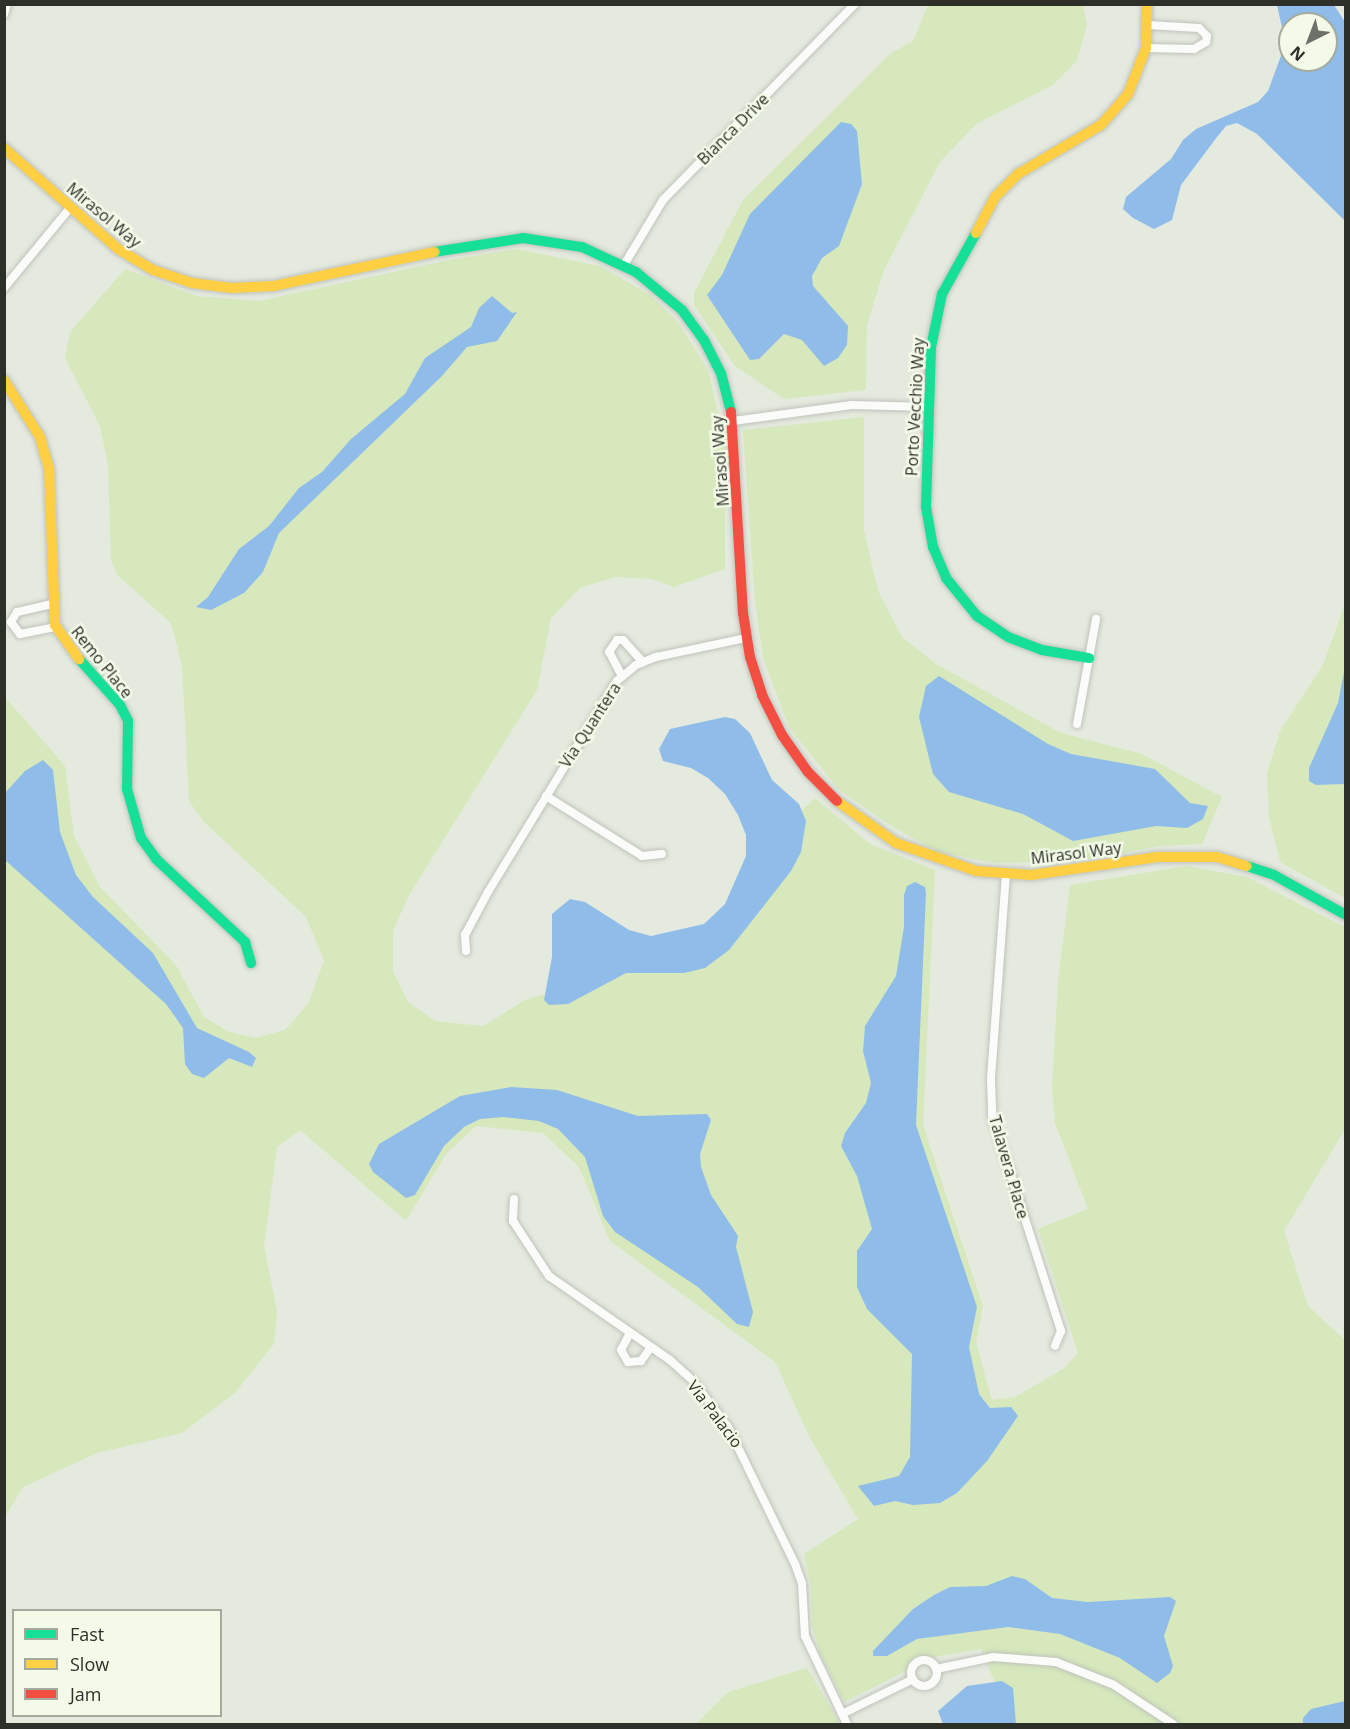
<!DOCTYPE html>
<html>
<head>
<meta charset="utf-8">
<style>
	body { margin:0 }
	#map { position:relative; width:1350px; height:1729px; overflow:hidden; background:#e5eadf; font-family:"Open Sans",sans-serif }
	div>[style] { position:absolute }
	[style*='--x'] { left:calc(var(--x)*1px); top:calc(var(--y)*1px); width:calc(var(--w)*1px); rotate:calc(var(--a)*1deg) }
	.green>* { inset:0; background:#d6e8bc }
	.water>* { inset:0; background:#90bcea }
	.roads { filter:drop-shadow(0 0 2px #bfc3bb) drop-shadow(0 0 2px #bfc3bb) }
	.street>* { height:8px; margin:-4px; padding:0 4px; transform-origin:4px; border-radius:4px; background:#fbfcfa }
	.street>.ring { margin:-4px; padding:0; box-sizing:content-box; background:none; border:8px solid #fbfcfa; border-radius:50% }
	.fast>* { height:10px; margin:-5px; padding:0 5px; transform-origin:5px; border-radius:5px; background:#16e098 }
	.slow>* { height:10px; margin:-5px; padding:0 5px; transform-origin:5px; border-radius:5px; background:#ffcf43 }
	.jam>* { height:10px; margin:-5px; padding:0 5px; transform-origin:5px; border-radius:5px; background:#f24e42 }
	span { translate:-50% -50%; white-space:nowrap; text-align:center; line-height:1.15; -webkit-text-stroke:5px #f3fbe8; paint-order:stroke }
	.street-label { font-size:16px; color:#2d3029 }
	.frame { position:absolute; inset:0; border:6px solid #2d3029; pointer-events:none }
	.legend { position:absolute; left:12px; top:1609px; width:210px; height:108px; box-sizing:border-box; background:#f3fbe8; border:2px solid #a4aa9c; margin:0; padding:8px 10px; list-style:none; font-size:18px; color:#2d3029 }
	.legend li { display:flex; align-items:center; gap:12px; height:30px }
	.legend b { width:30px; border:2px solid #a4aa9c }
	.north { position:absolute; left:1278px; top:12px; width:60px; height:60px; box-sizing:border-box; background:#f3fbe8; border:2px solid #a4aa9c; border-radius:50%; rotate:222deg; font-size:16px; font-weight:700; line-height:24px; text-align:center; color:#2d3029 }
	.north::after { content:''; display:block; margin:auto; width:21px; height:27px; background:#6d7169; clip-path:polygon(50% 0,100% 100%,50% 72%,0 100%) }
</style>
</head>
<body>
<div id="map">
	<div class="green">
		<div style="clip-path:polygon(928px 5px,1083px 5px,1087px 25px,1077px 61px,1053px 85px,976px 124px,940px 162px,884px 270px,867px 325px,866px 390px,784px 399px,735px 366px,694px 305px,694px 293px,743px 200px,890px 54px,913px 41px)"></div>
		<div style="clip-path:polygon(516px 249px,600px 266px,650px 295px,678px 322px,708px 370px,725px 442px,725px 569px,674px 587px,652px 579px,615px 577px,580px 588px,551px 618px,537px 690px,409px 895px,393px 931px,393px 971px,408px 1002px,435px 1021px,483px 1026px,525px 1000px,679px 954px,745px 900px,784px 827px,815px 798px,870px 844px,935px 870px,923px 1125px,983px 1306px,976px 1342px,992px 1400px,1015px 1397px,1063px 1369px,1078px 1353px,1038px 1229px,1088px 1209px,1055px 1123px,1052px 1087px,1058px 981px,1070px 885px,1187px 866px,1247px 877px,1345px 927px,1345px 1129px,1284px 1231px,1308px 1306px,1345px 1340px,1345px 1724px,1012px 1724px,981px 1649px,934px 1657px,844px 1702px,820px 1653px,812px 1626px,811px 1587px,804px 1554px,858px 1519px,810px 1438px,775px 1362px,610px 1241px,579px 1167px,543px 1133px,476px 1126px,446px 1154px,406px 1221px,300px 1130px,277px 1147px,264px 1246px,277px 1311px,274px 1344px,235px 1393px,182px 1433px,97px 1453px,23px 1487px,5px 1517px,5px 697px,65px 766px,74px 836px,100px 887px,176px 965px,204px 1017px,229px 1032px,256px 1038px,285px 1030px,308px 1004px,324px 961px,306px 917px,203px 821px,189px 801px,182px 665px,171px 623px,118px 576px,111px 560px,108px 465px,100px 426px,65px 358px,70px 332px,125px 269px,197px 296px,259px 301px,449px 260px)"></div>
		<div style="clip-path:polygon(864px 417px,864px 530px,878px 591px,902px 637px,936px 664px,1061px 733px,1142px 754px,1222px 797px,1202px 844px,1160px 846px,1079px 861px,994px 863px,938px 852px,890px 825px,838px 789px,789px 727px,763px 658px,755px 602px,743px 430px)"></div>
		<div style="clip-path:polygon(1345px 603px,1345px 898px,1280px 862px,1269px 817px,1267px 773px,1280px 731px,1324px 663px)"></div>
		<div style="clip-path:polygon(807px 1668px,840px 1724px,696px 1724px,728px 1692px)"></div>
	</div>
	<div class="water">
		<div style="clip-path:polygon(evenodd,1277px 5px,1334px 5px,1345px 22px,1345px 221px,1257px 134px,1237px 123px,1226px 126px,1217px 137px,1181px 185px,1172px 220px,1154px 229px,1133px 218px,1123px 209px,1126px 197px,1171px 159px,1183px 140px,1196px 129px,1258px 102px,1268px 91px,1282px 53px,1283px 32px,1277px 5px,1290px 24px,1326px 24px,1326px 60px,1290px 60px,1290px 24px)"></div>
		<div style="clip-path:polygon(841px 122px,851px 124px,857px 131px,862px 184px,839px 246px,822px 258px,812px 276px,813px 286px,848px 326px,847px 345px,838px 358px,824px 366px,802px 340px,784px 334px,759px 359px,750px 360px,707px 295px,722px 275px,750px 214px)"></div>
		<div style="clip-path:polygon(492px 296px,512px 313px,517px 312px,497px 341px,467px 347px,442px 376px,279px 533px,263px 572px,244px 593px,211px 610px,196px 607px,208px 597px,239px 549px,269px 526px,299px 488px,322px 472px,351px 439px,405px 394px,425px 358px,471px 327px,479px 308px)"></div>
		<div style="clip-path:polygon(1345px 667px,1345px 784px,1316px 785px,1309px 781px,1309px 768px,1338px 703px)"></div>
		<div style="clip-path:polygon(939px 676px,1048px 744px,1071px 754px,1155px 769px,1190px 803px,1208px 806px,1203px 819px,1187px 828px,1156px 826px,1073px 841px,1023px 814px,949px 792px,933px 774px,919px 717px,926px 686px)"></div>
		<div style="clip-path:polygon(725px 717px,735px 719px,750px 733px,772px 780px,799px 804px,806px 821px,801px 852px,791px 871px,729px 950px,705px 968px,684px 973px,626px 973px,568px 1004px,549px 1005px,544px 1000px,552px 957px,552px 914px,570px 899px,585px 902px,629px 930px,651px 936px,704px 924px,725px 904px,746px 856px,746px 835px,738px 815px,725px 794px,708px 778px,691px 768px,663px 761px,659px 749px,670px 729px)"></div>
		<div style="clip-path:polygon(43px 760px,53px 770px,60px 832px,76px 875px,93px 897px,153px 953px,197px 1028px,249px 1052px,256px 1058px,252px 1067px,229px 1058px,204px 1078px,192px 1074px,185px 1064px,183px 1028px,166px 1004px,5px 860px,5px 793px,25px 771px)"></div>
		<div style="clip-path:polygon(915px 882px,925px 887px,926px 893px,916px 1125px,977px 1307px,969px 1347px,979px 1394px,990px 1408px,1011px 1407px,1018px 1416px,987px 1461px,957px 1493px,940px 1503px,913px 1505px,895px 1501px,874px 1506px,858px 1486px,899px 1476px,910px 1457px,912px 1354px,867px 1309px,857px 1287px,857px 1251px,872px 1229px,857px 1176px,841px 1146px,845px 1133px,866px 1103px,871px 1083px,863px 1051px,865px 1026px,896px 976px,904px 927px,904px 895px,907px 886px)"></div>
		<div style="clip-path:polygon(511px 1087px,557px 1090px,638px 1116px,707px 1114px,711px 1120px,700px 1154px,701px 1167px,711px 1195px,738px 1236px,736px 1247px,753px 1312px,749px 1327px,737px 1324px,698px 1287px,615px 1232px,603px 1216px,585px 1157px,558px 1129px,539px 1121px,503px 1117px,480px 1119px,464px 1127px,444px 1146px,415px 1195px,406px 1198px,373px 1172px,369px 1164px,379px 1144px,460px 1096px)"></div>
		<div style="clip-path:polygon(1012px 1576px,1025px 1579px,1052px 1598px,1088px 1602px,1170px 1597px,1176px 1601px,1164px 1636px,1173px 1666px,1170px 1673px,1157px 1683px,1120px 1658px,1060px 1634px,1008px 1627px,917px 1639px,887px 1656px,873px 1656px,873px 1651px,913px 1609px,934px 1595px,950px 1587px,986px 1586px)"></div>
		<div style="clip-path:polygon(1002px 1681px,1013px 1688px,1016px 1724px,943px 1724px,938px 1711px,967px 1686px)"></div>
		<div style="clip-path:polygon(1345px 1701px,1345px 1724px,1303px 1724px,1303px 1718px,1311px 1709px)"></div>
	</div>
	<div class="roads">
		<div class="street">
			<div style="--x:4;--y:14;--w:10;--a:-73"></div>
			<div style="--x:1146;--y:48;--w:48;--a:1.2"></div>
			<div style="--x:1194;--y:49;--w:14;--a:-30"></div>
			<div style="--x:1206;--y:42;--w:6;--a:-81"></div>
			<div style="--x:1207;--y:36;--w:11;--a:-135"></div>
			<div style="--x:1199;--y:28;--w:51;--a:-176.6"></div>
			<div style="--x:624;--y:265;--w:76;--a:-59"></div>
			<div style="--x:663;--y:200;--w:274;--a:-45.6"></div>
			<div style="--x:4;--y:288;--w:104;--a:-50.5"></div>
			<div style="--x:733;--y:421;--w:120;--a:-7.7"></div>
			<div style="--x:852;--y:405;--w:77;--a:1.5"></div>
			<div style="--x:52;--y:604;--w:36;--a:167"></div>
			<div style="--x:17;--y:612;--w:12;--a:121"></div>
			<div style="--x:11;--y:622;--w:15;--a:53"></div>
			<div style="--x:20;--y:634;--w:37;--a:-11"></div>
			<div style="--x:622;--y:676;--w:27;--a:-118"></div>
			<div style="--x:609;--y:652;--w:14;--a:-56"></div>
			<div style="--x:617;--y:640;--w:6;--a:0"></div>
			<div style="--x:623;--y:640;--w:30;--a:48"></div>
			<div style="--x:1077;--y:724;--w:107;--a:-79.7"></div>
			<div style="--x:546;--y:796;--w:113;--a:32"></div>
			<div style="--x:642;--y:856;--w:20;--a:-6"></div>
			<div style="--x:1006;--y:874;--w:206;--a:94.2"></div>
			<div style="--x:991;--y:1079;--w:37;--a:88"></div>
			<div style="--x:992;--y:1116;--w:226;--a:72.2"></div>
			<div style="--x:1061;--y:1331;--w:16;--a:112"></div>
			<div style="--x:466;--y:951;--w:16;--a:-94"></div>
			<div style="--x:465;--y:935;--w:49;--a:-61.9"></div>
			<div style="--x:488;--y:892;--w:247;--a:-58.6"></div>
			<div style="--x:617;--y:681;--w:25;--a:-40"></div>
			<div style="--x:636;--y:665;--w:22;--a:-22"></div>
			<div style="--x:656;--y:657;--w:92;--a:-11.9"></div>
			<div style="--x:514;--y:1199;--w:22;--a:93"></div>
			<div style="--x:513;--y:1221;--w:66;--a:56.8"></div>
			<div style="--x:549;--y:1276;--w:147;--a:34.8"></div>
			<div style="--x:670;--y:1360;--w:31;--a:42"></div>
			<div style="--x:693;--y:1381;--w:58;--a:52.7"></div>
			<div style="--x:728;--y:1427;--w:153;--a:63.9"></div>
			<div style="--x:795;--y:1564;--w:20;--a:70"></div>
			<div style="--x:802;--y:1583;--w:53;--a:86.8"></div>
			<div style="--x:805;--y:1636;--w:98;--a:64.5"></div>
			<div style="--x:630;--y:1333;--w:19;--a:118"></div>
			<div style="--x:621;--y:1350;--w:14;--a:60"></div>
			<div style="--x:628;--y:1362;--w:13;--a:-4"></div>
			<div style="--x:641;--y:1361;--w:17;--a:-54"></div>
			<div class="ring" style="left:911px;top:1660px;width:18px;height:18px"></div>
			<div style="--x:936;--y:1669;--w:58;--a:-11.9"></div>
			<div style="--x:993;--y:1657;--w:63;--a:4.5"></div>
			<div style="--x:1056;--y:1662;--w:62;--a:21.6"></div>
			<div style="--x:1114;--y:1685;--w:71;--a:33.5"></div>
			<div style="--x:842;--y:1714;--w:79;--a:-26.2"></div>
		</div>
		<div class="fast">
			<div style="--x:976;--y:233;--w:70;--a:119.1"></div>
			<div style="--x:942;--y:294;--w:54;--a:101.7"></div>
			<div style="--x:931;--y:347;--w:160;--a:91.8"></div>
			<div style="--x:926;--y:507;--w:41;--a:80.1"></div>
			<div style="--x:933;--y:547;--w:34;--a:67"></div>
			<div style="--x:946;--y:578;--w:49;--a:50.8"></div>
			<div style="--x:977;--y:616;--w:37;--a:34"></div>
			<div style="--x:1008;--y:637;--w:36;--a:21"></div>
			<div style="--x:1042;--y:650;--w:48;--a:9.7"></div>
			<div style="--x:434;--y:252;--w:90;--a:-8.9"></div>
			<div style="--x:523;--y:238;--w:60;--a:8.7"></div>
			<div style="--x:582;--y:247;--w:60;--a:24.8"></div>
			<div style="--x:636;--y:272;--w:60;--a:39.6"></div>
			<div style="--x:682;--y:310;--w:37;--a:54"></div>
			<div style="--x:704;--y:340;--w:37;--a:63"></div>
			<div style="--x:721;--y:373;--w:40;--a:75.6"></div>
			<div style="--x:79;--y:659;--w:62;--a:48.3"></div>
			<div style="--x:120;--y:705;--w:18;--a:63"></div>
			<div style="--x:128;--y:721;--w:68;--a:90.8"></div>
			<div style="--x:127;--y:789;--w:51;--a:74.1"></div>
			<div style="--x:141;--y:838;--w:26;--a:54"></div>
			<div style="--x:156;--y:859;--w:122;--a:43"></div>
			<div style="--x:245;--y:942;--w:22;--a:74"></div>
			<div style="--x:1247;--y:866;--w:28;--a:18"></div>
			<div style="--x:1274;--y:875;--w:82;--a:29.1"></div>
		</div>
		<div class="slow">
			<div style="--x:4;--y:148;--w:152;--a:41.5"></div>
			<div style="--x:118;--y:249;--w:41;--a:31"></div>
			<div style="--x:153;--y:270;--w:41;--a:18.4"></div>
			<div style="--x:192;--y:283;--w:40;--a:7.1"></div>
			<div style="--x:232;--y:288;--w:41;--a:-2.8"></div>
			<div style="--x:273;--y:286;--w:165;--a:-11.9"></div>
			<div style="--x:976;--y:233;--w:41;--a:-62.2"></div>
			<div style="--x:995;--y:197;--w:33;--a:-45"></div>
			<div style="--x:1018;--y:174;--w:96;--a:-30.6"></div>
			<div style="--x:1101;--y:125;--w:41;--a:-48.9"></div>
			<div style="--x:1128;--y:94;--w:49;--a:-68.6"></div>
			<div style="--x:1146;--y:48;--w:44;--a:-88.7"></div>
			<div style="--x:4;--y:380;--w:67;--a:57.7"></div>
			<div style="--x:40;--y:437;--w:32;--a:74"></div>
			<div style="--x:49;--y:468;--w:157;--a:87.8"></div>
			<div style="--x:55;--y:625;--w:42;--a:54.8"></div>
			<div style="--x:837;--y:801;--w:72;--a:35.4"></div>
			<div style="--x:896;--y:843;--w:85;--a:19.3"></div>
			<div style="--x:976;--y:871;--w:55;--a:4.2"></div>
			<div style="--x:1031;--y:875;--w:128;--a:-8.1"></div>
			<div style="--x:1158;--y:857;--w:59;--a:0"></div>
			<div style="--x:1217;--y:857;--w:31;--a:17"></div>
		</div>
		<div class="jam">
			<div style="--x:731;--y:412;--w:201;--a:86.6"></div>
			<div style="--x:743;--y:613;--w:45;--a:81"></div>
			<div style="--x:750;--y:657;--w:40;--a:72"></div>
			<div style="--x:762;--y:695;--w:45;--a:63.4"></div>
			<div style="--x:782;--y:735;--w:45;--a:54.9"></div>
			<div style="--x:808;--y:772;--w:41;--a:45"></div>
		</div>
	</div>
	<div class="street-label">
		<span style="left:733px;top:129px;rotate:-45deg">Bianca Drive</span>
		<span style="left:104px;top:215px;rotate:40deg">Mirasol Way</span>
		<span style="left:915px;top:407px;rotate:-87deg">Porto Vecchio Way</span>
		<span style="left:720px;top:461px;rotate:-94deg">Mirasol Way</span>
		<span style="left:102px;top:662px;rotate:51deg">Remo Place</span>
		<span style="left:590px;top:725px;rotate:-57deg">Via Quantera</span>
		<span style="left:1076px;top:853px;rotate:-7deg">Mirasol Way</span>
		<span style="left:1009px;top:1167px;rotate:74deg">Talavera Place</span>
		<span style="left:715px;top:1414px;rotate:53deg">Via Palacio</span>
	</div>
	<div class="frame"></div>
	<ul class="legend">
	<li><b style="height:8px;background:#16e098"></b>Fast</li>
	<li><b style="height:8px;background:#ffcf43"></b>Slow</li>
	<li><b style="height:8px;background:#f24e42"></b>Jam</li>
	</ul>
	<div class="north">N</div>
</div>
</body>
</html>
